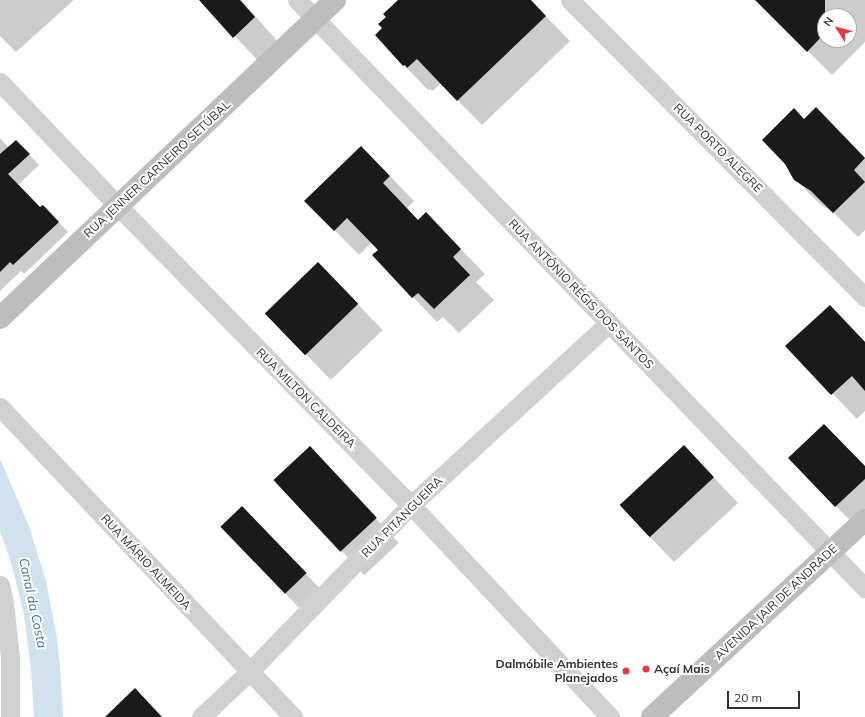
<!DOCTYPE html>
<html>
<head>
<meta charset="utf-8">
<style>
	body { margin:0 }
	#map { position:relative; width:865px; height:717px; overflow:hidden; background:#fff; font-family:Mulish,sans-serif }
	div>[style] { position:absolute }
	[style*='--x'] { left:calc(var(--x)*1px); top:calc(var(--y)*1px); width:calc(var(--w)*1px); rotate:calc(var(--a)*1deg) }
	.water>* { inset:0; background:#cfe2ee }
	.shadow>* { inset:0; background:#0003; transform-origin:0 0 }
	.building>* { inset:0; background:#1a1a1a; transform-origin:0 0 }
	.street>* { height:19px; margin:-9.5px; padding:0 9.5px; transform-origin:9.5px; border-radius:9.5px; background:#d0d0d0 }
	.secondary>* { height:22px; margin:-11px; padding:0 11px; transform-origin:11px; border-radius:11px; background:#bdbdbd }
	.dots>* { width:11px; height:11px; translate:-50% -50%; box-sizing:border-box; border:2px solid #fff; border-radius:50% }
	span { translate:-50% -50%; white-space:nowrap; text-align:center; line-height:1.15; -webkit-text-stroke:4px #fff; paint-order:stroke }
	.street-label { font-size:12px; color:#333 }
	.poi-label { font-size:12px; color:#333; font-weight:700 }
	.right { translate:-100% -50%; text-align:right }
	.left { translate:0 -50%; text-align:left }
	.water-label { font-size:13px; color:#3f7597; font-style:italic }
	.north { position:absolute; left:817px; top:8px; width:40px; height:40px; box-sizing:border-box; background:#fff; border:1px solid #adadad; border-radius:50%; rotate:306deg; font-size:11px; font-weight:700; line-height:16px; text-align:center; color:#333 }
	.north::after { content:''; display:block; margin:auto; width:14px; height:18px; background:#e63946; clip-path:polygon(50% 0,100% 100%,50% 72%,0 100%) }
	.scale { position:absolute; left:727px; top:691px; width:73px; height:18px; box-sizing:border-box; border:2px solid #333; border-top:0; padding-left:5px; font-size:12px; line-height:14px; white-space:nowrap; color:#333; -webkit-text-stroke:3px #fff; paint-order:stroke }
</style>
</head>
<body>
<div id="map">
	<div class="water">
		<div style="clip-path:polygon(0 459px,29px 526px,46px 581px,57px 638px,60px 667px,63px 717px,34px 717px,31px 669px,24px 615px,11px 562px,0 531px)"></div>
	</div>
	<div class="shadow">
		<div style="clip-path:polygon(0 0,74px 0,16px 52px,0 36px)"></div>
		<div style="clip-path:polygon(201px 0,241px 0,279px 43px,258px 61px)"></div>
		<div style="clip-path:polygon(399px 0,530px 0,570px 41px,482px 125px,441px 83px,433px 91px,430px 89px,428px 90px,404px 65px,383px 28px,387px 17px)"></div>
		<div style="clip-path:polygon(evenodd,757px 0,865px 0,865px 42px,832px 75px,757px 0,825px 16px,849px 16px,849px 40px,825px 40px,825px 16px)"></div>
		<div style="clip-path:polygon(841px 133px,865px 158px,865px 230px,858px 237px,835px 214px,820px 204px,795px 179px)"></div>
		<div style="clip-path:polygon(0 138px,9px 148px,26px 151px,39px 165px,18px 185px,41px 209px,53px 216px,68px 232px,24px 274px,21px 271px,0 291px)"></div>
		<div style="clip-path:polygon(386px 172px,414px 201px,407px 208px,418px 220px,426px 213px,485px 274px,476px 282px,494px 300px,459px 333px,443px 317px,437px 322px,413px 297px,372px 242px,359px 255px,306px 201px)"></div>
		<div style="left:318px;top:263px;width:93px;height:72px;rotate:46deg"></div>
		<div style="clip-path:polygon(830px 306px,865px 342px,865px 411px,857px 419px,787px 346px)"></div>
		<div style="clip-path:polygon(684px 446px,738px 503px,674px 562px,650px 537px)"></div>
		<div style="left:310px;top:448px;width:130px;height:47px;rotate:47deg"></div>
		<div style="clip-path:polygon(790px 458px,865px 467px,865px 527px,860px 531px)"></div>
		<div style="clip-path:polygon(221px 527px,266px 532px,329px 598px,309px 618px)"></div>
	</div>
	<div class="building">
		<div style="clip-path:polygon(199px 0,240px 0,255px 17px,233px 38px)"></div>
		<div style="clip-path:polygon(398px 0,531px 0,546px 16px,457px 101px,417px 59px,407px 68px,405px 65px,403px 66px,375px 35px,382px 28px,378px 24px,386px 17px,383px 14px)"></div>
		<div style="clip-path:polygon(755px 0,825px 0,825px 33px,807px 52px)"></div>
		<div style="clip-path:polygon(816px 107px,865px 158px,854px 170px,865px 182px,833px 213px,811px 191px,794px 180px,785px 164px,762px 140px,794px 108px,804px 119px)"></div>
		<div style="clip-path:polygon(16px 140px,30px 154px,8px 174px,40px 207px,43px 205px,59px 222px,13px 265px,10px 262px,0 272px,0 154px)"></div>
		<div style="clip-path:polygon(361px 146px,390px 176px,383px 183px,418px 220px,426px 212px,461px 249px,453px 257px,470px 275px,434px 309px,418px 293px,412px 298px,372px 255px,378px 250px,347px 218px,334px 231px,304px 201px)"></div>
		<div style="left:318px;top:262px;width:58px;height:74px;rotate:46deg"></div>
		<div style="clip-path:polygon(830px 305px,865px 342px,865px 391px,852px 376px,831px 395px,785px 346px)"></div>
		<div style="clip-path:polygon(824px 424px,865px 466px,865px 479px,835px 507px,788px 458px)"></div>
		<div style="left:684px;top:445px;width:44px;height:88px;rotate:47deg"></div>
		<div style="left:310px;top:446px;width:98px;height:50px;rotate:47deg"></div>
		<div style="left:242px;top:506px;width:93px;height:30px;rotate:46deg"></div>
		<div style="clip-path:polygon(135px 688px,162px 717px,105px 717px)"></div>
	</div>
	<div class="street">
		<div style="--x:297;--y:0;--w:818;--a:45.99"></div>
		<div style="--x:570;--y:0;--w:419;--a:45.2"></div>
		<div style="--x:0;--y:82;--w:171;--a:46.4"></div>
		<div style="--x:118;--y:206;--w:419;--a:45.6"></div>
		<div style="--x:411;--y:505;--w:291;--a:46.8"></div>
		<div style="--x:0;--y:407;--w:427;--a:46.6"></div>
		<div style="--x:0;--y:585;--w:17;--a:77"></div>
		<div style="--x:4;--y:602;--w:55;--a:83.8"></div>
		<div style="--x:10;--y:657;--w:60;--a:90"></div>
		<div style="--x:201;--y:717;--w:66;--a:-43.2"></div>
		<div style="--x:249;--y:672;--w:233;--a:-45.9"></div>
		<div style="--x:411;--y:505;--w:269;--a:-42.6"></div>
	</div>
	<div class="secondary">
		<div style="--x:0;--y:318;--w:462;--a:-43.5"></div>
		<div style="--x:652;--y:717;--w:290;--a:-42.8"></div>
	</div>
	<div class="dots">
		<div style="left:646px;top:669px;background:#e63946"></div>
		<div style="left:626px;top:671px;background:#e63946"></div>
	</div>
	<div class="street-label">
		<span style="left:718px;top:148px;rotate:45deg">RUA PORTO ALEGRE</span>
		<span style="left:157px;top:169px;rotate:-43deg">RUA JENNER CARNEIRO SETÚBAL</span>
		<span style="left:581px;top:294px;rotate:46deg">RUA ANTÔNIO RÉGIS DOS SANTOS</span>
		<span style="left:306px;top:398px;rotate:45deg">RUA MILTON CALDEIRA</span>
		<span style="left:402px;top:517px;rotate:-45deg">RUA PITANGUEIRA</span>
		<span style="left:146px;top:562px;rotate:47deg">RUA MÁRIO ALMEIDA</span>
		<span style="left:776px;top:602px;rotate:-43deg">AVENIDA JAIR DE ANDRADE</span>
	</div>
	<div class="poi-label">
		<span class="right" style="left:618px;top:671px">Dalmóbile Ambientes<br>Planejados</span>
		<span class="left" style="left:654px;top:669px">Açaí Mais</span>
	</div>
	<div class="water-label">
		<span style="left:33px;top:603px;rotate:78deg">Canal da Costa</span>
	</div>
	<div class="north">N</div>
	<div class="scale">20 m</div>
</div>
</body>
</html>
